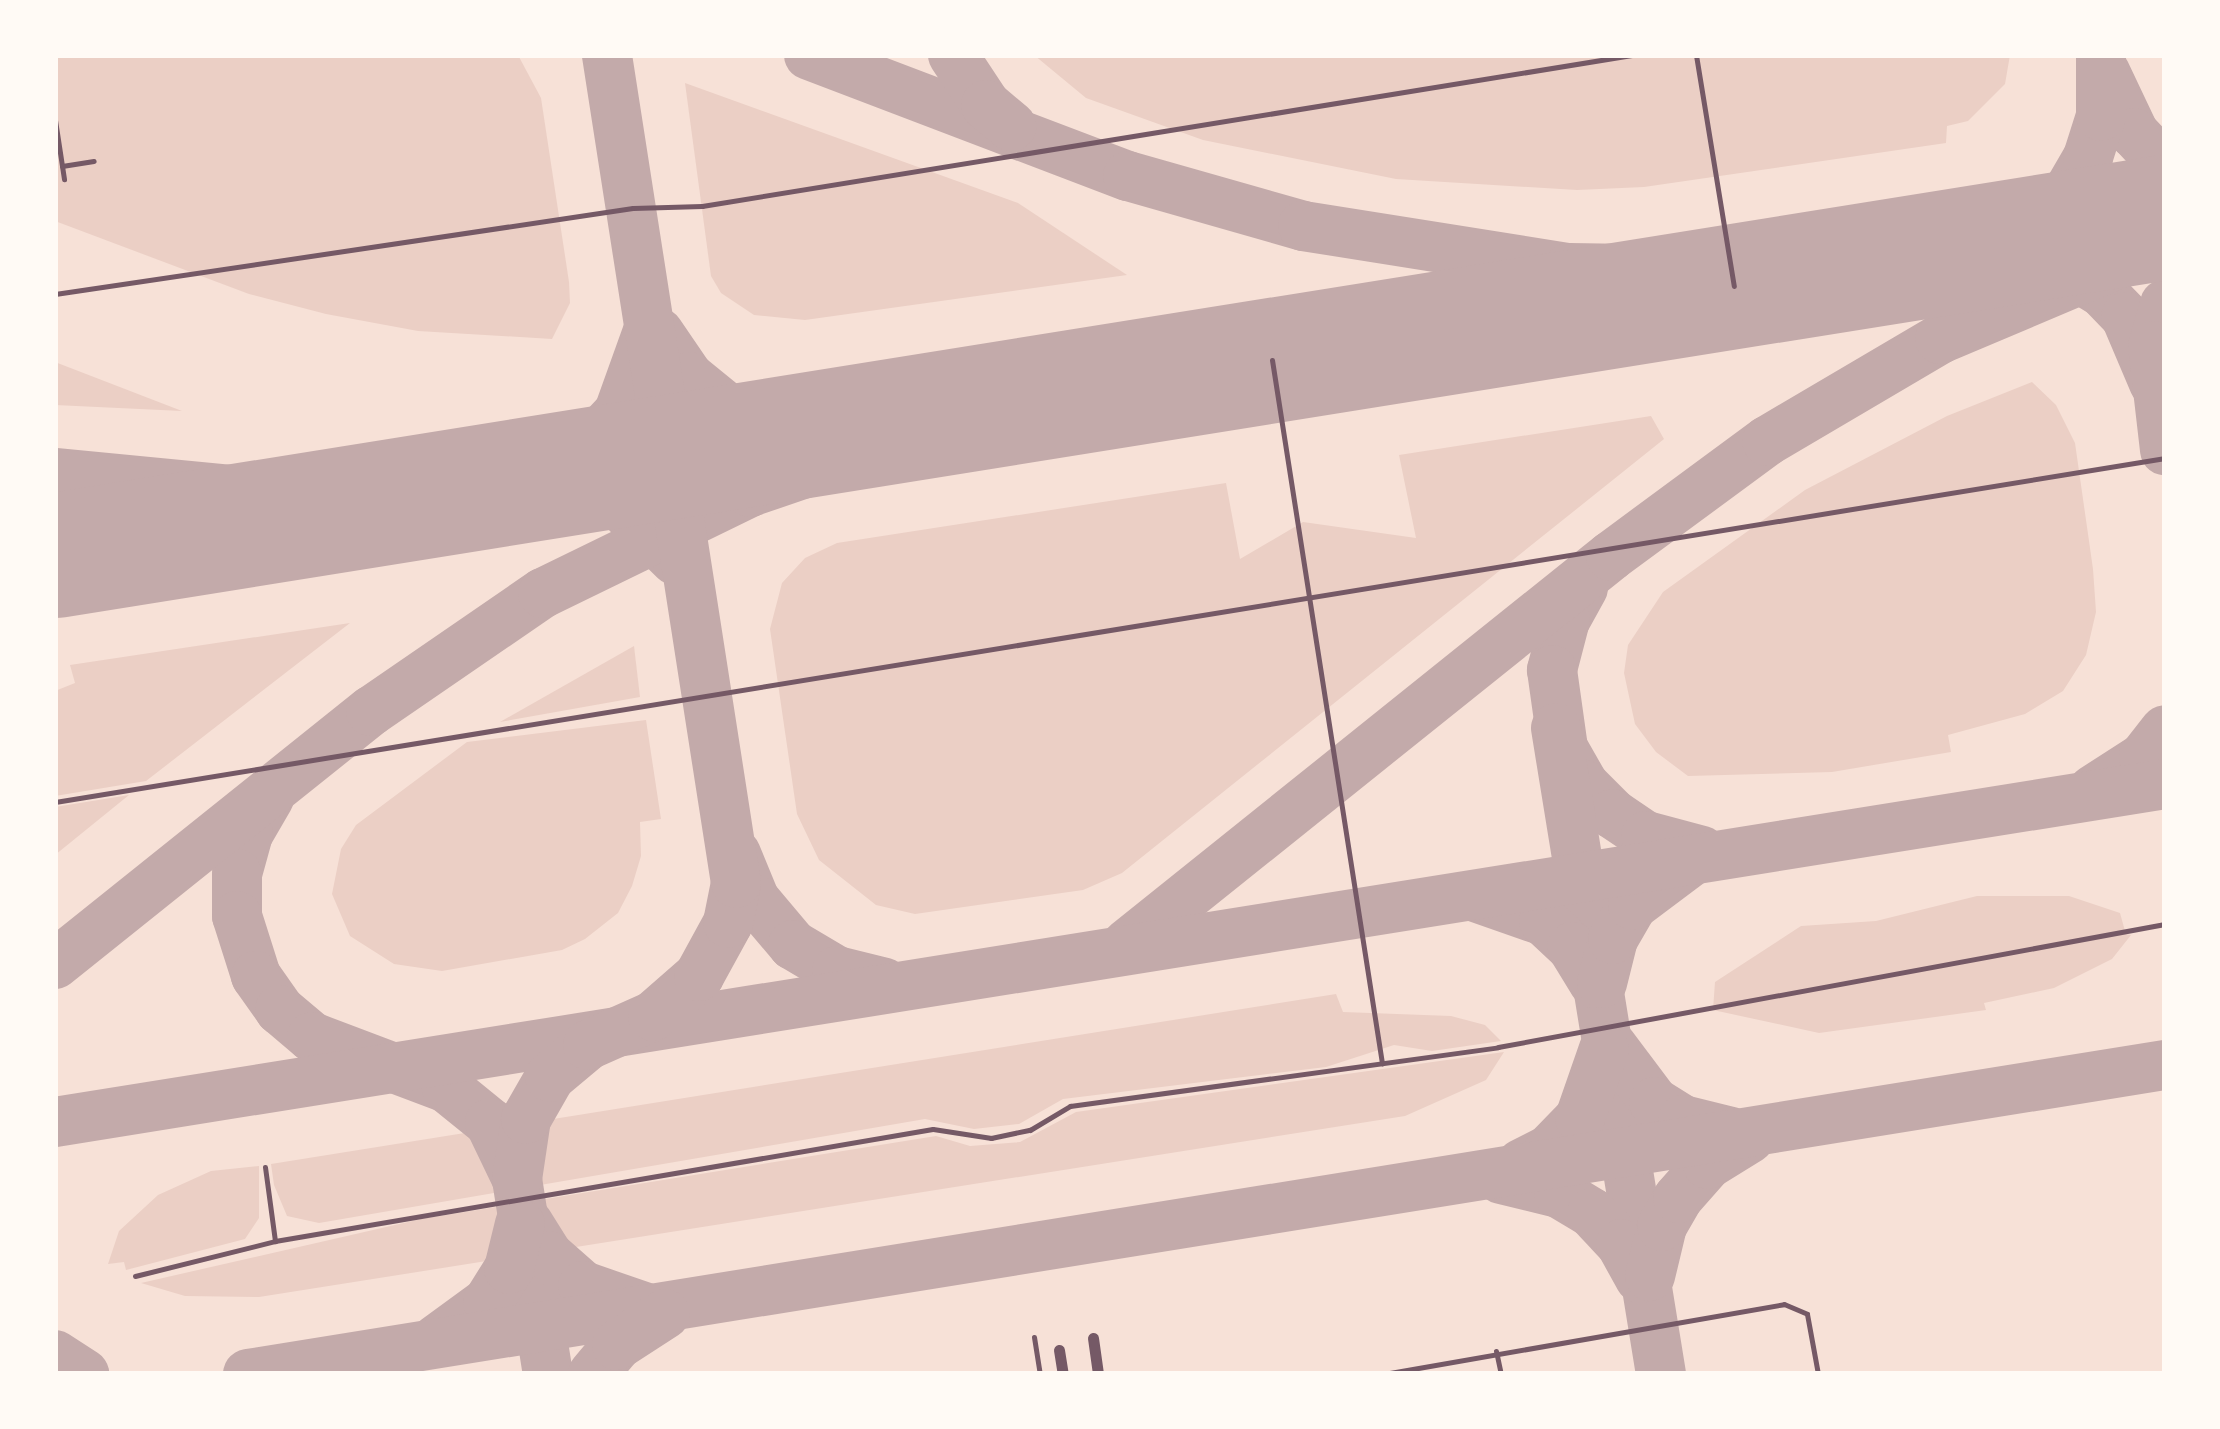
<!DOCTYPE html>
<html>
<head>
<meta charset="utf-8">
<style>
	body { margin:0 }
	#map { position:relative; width:2220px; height:1429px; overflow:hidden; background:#f7e1d7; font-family:Poppins,sans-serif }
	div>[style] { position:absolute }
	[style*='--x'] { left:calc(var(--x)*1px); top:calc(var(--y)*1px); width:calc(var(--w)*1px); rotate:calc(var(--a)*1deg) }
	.green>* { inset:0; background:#ebcfc5 }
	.taxiway>* { height:50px; margin:-25px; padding:0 25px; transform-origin:25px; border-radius:25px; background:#c3aaaa }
	.runway>* { height:125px; margin:-62.5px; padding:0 62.5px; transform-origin:62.5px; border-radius:62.5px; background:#c3aaaa }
	.service>* { height:5px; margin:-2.5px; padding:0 2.5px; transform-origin:2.5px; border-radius:2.5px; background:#755966 }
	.tertiary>* { height:11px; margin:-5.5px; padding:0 5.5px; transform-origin:5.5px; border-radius:5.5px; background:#755966 }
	span { translate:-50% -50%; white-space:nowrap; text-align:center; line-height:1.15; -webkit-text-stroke:9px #fffaf5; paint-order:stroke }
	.frame { position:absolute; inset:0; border:58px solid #fffaf5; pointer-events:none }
</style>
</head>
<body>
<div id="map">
	<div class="green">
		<div style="clip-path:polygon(518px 55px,541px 98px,569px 282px,570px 303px,552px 339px,418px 331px,326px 314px,249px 294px,55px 221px,55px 57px)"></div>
		<div style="clip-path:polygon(1034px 55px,2010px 55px,2005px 84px,1968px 121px,1947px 126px,1946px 143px,1644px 187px,1577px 190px,1396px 179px,1203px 140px,1086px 98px)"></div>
		<div style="clip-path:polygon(685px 83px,1018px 203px,1127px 275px,805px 320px,754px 315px,721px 293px,711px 276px)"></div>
		<div style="clip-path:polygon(55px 362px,182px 411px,55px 405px)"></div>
		<div style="clip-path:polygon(2032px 382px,2056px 405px,2075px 443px,2093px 569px,2096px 612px,2086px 655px,2063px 691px,2025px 714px,1948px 735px,1951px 752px,1832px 772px,1688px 776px,1656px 752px,1635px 724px,1624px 673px,1628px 645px,1663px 592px,1805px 490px,1947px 416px)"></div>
		<div style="clip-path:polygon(1651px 416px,1664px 439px,1122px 873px,1083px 890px,915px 914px,876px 905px,819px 860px,797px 814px,770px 629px,782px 583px,805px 558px,837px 543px,1226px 483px,1240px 559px,1303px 522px,1416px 538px,1399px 455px)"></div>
		<div style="clip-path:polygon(350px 623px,146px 781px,55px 796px,55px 691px,75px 683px,70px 665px)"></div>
		<div style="clip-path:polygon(634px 646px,640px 697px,500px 722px)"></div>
		<div style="clip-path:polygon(646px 720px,661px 819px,640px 822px,641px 856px,632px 886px,618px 913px,585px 939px,562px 950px,442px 971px,394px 964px,350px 936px,332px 894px,341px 849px,356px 825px,467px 742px)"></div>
		<div style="clip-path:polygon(129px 795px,55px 855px,55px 807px)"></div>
		<div style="clip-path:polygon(1977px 896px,2069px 896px,2120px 913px,2125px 931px,2119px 933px,2131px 935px,2112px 959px,2054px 988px,1984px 1003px,1986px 1010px,1819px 1033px,1713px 1010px,1715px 982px,1801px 926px,1876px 921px)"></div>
		<div style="clip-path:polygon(1336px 994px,1343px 1012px,1451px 1016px,1485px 1025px,1501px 1041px,1432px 1051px,1394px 1045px,1326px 1067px,1063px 1099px,1019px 1124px,974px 1129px,925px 1119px,319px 1223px,287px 1216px,274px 1185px,271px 1164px)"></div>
		<div style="clip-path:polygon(1504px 1052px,1486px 1080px,1405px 1116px,259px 1297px,185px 1296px,141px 1283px,421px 1219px,936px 1136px,970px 1146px,1020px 1142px,1076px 1112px)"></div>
		<div style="clip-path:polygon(259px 1166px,259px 1218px,245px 1239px,126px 1270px,124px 1262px,108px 1264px,119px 1231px,158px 1195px,211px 1171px)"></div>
	</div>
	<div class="taxiway">
		<div style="--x:809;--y:55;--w:341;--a:20.8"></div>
		<div style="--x:1128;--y:176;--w:182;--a:15.9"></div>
		<div style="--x:1303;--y:226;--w:269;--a:9"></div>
		<div style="--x:1569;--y:268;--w:248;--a:0.9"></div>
		<div style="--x:953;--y:55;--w:60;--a:56.6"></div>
		<div style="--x:986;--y:105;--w:33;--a:40"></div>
		<div style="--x:2105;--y:72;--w:68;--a:64.6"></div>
		<div style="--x:2134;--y:133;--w:45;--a:46.8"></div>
		<div style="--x:1945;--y:252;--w:97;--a:-18.1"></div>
		<div style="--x:2037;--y:222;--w:40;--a:-43"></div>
		<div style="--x:2066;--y:195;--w:44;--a:-59.9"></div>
		<div style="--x:2088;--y:157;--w:43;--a:-72.4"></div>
		<div style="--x:2101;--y:116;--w:61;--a:-90"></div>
		<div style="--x:2057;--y:265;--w:52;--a:31"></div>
		<div style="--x:2102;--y:292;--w:35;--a:46"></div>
		<div style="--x:2126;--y:317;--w:72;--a:67"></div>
		<div style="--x:2165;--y:304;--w:44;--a:105.9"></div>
		<div style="--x:2153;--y:346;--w:105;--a:83.4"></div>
		<div style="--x:659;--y:333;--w:53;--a:55.7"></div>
		<div style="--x:689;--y:377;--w:55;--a:39.1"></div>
		<div style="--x:732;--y:412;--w:86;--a:14.2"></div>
		<div style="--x:55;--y:473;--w:179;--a:5.5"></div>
		<div style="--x:233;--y:490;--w:125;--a:0.5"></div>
		<div style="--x:358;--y:491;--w:250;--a:-5.5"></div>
		<div style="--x:546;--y:473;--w:57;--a:-35.1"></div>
		<div style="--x:593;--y:440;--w:38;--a:-47"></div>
		<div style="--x:619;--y:412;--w:83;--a:-70.3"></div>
		<div style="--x:547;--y:483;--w:72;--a:15.4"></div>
		<div style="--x:616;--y:502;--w:83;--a:44.5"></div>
		<div style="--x:55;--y:581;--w:237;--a:-15.1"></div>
		<div style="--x:1583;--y:588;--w:37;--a:119"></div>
		<div style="--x:1565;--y:620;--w:52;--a:104.6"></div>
		<div style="--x:1552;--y:670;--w:79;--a:82"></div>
		<div style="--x:1563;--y:748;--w:43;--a:60.4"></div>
		<div style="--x:1584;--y:785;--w:41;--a:45"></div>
		<div style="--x:1613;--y:814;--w:40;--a:34"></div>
		<div style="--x:1646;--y:836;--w:58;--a:15"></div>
		<div style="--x:1556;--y:728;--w:654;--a:80.77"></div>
		<div style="--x:2093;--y:790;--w:61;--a:-32.9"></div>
		<div style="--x:2144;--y:757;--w:34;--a:-52"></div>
		<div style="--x:269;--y:798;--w:42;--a:120.3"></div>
		<div style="--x:248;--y:834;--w:41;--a:105.4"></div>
		<div style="--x:237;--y:874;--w:42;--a:90"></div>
		<div style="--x:237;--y:916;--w:63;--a:72.4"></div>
		<div style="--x:256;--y:976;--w:42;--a:54.8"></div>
		<div style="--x:280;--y:1010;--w:42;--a:40.2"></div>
		<div style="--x:312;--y:1037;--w:144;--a:20.7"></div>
		<div style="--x:447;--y:1088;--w:55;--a:39.1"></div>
		<div style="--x:490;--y:1123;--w:62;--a:64.3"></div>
		<div style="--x:517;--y:1179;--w:197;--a:81"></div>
		<div style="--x:736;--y:854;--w:50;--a:67.6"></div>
		<div style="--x:755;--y:900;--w:59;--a:49.8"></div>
		<div style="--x:793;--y:945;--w:51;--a:30.6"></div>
		<div style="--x:837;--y:971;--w:49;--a:14"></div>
		<div style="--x:1475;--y:897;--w:73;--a:19.2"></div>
		<div style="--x:1544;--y:921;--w:38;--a:43"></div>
		<div style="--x:1572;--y:947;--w:42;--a:58.6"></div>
		<div style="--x:1127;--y:944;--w:620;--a:-38.72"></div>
		<div style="--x:1611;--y:556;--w:194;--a:-36.4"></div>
		<div style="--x:1767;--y:441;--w:201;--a:-30.5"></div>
		<div style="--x:1940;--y:339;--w:244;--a:-22.9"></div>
		<div style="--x:55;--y:964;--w:405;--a:-38.7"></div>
		<div style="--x:371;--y:711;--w:209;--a:-34.5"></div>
		<div style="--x:543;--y:593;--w:230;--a:-26"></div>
		<div style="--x:750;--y:492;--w:188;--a:-18.9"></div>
		<div style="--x:928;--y:431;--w:173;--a:-14.4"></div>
		<div style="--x:1602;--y:983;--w:45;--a:-76"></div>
		<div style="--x:1613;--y:939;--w:39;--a:-60"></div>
		<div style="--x:1633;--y:905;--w:70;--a:-36.9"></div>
		<div style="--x:1612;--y:1046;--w:70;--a:53.1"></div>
		<div style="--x:1654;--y:1102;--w:34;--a:32"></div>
		<div style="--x:1683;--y:1120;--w:50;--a:13.8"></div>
		<div style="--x:55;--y:1122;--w:2137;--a:-9.1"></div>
		<div style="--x:1521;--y:1164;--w:31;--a:-27"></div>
		<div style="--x:1549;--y:1150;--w:45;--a:-45.9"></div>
		<div style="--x:1580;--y:1118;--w:73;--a:-70.8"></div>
		<div style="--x:517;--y:1179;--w:61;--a:-81.5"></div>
		<div style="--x:526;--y:1119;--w:48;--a:-60.3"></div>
		<div style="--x:550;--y:1077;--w:50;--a:-40.1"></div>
		<div style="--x:588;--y:1045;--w:71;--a:-24"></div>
		<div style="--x:653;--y:1016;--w:61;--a:-41"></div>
		<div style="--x:699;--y:976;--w:60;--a:-61.3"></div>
		<div style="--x:728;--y:923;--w:41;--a:-78.7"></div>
		<div style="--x:736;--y:883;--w:838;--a:-98.86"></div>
		<div style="--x:1501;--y:1179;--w:60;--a:13.6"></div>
		<div style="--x:1559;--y:1193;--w:39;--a:31"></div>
		<div style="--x:1592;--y:1213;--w:42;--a:46.9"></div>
		<div style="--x:1621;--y:1244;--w:39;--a:61"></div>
		<div style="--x:528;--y:1223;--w:39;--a:58"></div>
		<div style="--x:549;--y:1256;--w:45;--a:41.4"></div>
		<div style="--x:583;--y:1286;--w:65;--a:19"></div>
		<div style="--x:1650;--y:1276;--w:51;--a:-76.5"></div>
		<div style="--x:1662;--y:1226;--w:32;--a:-60"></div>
		<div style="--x:1678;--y:1198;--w:45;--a:-48.6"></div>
		<div style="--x:1708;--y:1164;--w:49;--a:-31.8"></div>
		<div style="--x:436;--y:1340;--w:64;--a:-36.2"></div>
		<div style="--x:488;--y:1302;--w:39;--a:-58"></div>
		<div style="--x:509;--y:1269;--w:46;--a:-76.3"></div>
		<div style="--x:55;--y:1355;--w:35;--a:33"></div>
		<div style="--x:248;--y:1374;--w:1942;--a:-9.16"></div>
		<div style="--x:593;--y:1374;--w:38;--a:-50"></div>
		<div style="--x:617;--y:1345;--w:57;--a:-32.9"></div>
	</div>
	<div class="runway">
		<div style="--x:55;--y:555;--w:2137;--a:-9.1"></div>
	</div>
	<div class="service">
		<div style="--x:1696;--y:55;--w:234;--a:80.7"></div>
		<div style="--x:55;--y:120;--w:60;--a:81.3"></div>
		<div style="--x:62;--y:166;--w:32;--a:-9"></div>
		<div style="--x:55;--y:294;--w:584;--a:-8.46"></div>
		<div style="--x:633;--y:208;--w:69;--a:-1.7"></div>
		<div style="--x:702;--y:206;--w:942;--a:-9.22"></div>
		<div style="--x:1272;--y:360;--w:712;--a:81.11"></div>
		<div style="--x:55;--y:802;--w:2138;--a:-9.26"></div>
		<div style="--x:265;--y:1167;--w:75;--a:82.3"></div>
		<div style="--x:135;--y:1276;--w:144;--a:-14"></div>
		<div style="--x:275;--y:1241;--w:667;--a:-9.66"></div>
		<div style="--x:933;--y:1129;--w:59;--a:8.8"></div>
		<div style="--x:991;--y:1138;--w:40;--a:-12"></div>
		<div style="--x:1030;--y:1130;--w:47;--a:-31"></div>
		<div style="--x:1070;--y:1106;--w:432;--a:-7.8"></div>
		<div style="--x:1498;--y:1047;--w:678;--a:-10.45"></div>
		<div style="--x:1034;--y:1337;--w:37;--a:81"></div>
		<div style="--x:1496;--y:1351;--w:24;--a:78"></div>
		<div style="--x:1384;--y:1374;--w:406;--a:-9.9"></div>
		<div style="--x:1784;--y:1304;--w:25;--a:23"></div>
		<div style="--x:1807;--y:1314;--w:61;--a:79.6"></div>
	</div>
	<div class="tertiary">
		<div style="--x:1093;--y:1338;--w:36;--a:82"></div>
		<div style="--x:1059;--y:1350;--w:24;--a:81"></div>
	</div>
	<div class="frame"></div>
</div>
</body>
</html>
